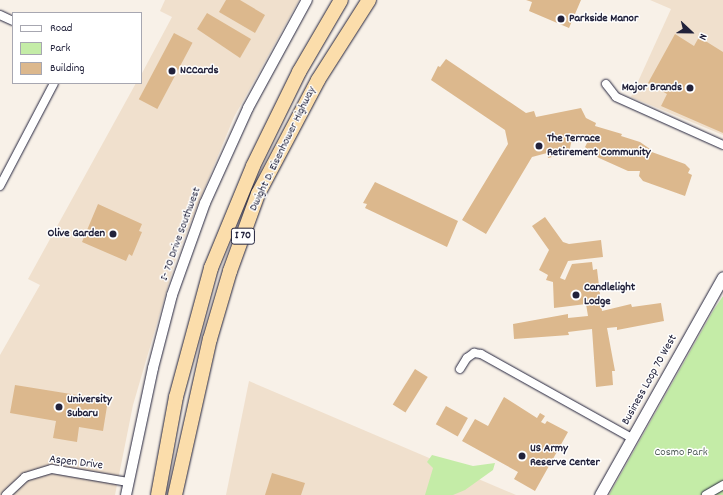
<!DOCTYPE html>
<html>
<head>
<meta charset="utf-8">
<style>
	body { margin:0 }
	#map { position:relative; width:723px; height:495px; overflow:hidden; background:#f8f1e8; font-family:Dekko,sans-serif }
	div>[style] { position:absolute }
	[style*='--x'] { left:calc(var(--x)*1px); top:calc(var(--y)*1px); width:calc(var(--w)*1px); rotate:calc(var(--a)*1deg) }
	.built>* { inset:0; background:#f0e0cd }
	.green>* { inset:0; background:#c4eca7 }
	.building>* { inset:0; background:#dcb88d; transform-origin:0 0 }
	.roads { filter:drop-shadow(0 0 1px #22223b) drop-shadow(0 0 1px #22223b) }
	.minor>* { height:8px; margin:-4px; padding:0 4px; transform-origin:4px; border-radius:4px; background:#fff }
	.tertiary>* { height:10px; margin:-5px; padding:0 5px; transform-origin:5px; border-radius:5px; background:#fff }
	.secondary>* { height:11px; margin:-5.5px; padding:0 5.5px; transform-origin:5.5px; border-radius:5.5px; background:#fff }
	.motorway>* { height:14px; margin:-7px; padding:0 7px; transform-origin:7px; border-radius:7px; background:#fbddab }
	.dots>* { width:11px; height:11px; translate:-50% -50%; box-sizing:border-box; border:2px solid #fff; border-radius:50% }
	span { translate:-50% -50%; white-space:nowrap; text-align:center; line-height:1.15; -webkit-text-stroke:3px #fff; paint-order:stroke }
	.shield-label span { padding:1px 3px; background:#fff; border:1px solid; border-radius:3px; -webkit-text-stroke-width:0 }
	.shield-label { font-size:11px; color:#22223b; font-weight:700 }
	.poi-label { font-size:12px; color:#22223b; font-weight:700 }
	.left { translate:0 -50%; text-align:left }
	.right { translate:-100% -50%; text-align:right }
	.street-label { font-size:12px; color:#22223b }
	.park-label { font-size:12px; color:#535f5b }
	.legend { position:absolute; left:12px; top:12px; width:130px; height:72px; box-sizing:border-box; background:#fff; border:1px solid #a7a7b1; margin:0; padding:5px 7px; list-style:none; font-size:12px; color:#22223b }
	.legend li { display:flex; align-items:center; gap:8px; height:20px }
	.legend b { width:20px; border:1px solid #a7a7b1 }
	.north { position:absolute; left:671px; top:12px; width:40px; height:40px; -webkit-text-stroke:3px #fff; paint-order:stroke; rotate:112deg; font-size:11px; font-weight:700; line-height:16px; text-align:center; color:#22223b }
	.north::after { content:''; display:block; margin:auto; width:14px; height:18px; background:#22223b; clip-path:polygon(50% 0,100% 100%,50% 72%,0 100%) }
</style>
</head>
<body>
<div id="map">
	<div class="built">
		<div style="clip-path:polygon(165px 0,299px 0,234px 117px,177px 255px,133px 405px,115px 495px,0 495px,0 355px,40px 285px,28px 279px,136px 83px,141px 83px,141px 75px,172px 17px,160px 11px)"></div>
		<div style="clip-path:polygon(650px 0,723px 0,723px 135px,631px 97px,671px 9px)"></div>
		<div style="clip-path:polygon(249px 381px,516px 495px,226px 495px)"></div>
	</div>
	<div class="green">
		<div style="clip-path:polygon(723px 296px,723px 495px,609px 495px,713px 311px)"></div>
		<div style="clip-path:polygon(432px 455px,473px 466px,495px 463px,493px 470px,465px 490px,453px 495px,425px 495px,433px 468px,427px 462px)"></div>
	</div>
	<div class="building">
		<div style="clip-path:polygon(226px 0,240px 0,265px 15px,255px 33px,219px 12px)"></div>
		<div style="clip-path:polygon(526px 0,581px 0,569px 28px,529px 11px,532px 2px)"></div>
		<div style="clip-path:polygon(207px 13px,251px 39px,240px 58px,197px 29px)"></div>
		<div style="left:174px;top:33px;width:21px;height:75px;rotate:28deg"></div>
		<div style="clip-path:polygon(675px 34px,694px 46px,699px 37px,723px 52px,723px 133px,661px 106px,667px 94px,648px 83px)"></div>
		<div style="clip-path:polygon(446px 59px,526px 113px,534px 111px,536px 117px,581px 108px,586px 118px,596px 123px,595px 126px,622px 134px,621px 136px,640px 142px,650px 149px,649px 151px,685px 164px,690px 169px,688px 173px,692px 175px,685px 196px,643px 181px,639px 176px,640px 171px,628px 171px,599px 158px,585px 147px,588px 141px,585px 140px,571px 143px,569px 153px,548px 158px,547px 153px,532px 157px,486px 234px,462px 220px,508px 144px,505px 130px,431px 80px,438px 66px,440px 67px)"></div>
		<div style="clip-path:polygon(375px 182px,458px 221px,447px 247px,365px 208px,367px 204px,363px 203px)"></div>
		<div style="clip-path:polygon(98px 204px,142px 224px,139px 231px,142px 232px,132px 256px,129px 254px,126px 261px,82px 242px)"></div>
		<div style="clip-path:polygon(545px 217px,563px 242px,569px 244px,601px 240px,603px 257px,568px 261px,560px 278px,565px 280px,572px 264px,592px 262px,593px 270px,597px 269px,602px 311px,631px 304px,632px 307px,661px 303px,664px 321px,617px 330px,617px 327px,607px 328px,615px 371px,612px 371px,613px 385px,596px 387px,592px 329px,568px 332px,569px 335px,514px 339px,513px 324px,568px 314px,568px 318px,588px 316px,586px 304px,554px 308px,553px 282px,546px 280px,548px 275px,539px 270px,549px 250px,532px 226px)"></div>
		<div style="left:415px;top:369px;width:15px;height:42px;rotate:32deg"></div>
		<div style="clip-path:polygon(15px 385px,108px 400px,103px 431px,79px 427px,77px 442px,53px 438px,56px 421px,10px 413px)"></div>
		<div style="clip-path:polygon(504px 397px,537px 418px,540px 413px,545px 416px,541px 422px,545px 424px,547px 421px,568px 432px,535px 491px,514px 479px,518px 472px,462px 441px,475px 419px,488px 426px)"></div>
		<div style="left:446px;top:406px;width:25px;height:21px;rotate:29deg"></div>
		<div style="clip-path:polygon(272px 473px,305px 483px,301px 495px,265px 495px)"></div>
	</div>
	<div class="roads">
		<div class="minor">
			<div style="--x:0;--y:15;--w:14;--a:25"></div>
			<div style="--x:606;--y:84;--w:16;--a:52"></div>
			<div style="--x:616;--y:97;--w:117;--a:24.2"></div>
			<div style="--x:0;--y:186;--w:116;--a:-62.3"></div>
			<div style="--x:460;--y:369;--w:13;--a:-58"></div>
			<div style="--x:467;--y:358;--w:9;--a:-36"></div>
			<div style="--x:474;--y:353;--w:7;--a:8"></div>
			<div style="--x:481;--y:354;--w:173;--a:29.1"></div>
			<div style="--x:6;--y:495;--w:26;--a:-43"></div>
			<div style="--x:25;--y:477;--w:28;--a:-17"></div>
			<div style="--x:52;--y:469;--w:77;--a:9.7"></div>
			<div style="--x:706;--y:495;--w:20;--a:-30"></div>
		</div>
		<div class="tertiary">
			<div style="--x:126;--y:495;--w:130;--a:-78"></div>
			<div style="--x:153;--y:368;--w:75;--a:-75.4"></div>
			<div style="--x:172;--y:295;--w:98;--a:-70.3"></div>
			<div style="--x:205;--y:203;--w:104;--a:-65.6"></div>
			<div style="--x:248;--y:108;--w:123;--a:-61.4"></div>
		</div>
		<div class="secondary">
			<div style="--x:600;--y:495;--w:250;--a:-60.6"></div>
		</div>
		<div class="motorway">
			<div style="--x:158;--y:495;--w:100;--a:-79.6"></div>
			<div style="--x:176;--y:397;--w:134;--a:-74.8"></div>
			<div style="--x:211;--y:268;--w:110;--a:-67.6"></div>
			<div style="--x:253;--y:166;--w:105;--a:-63.9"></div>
			<div style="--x:299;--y:72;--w:83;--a:-59.7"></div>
			<div style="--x:175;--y:495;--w:160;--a:-77.4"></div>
			<div style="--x:210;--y:339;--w:71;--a:-73.6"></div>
			<div style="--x:230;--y:271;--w:82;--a:-70"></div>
			<div style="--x:258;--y:194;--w:129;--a:-62.2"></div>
			<div style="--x:318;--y:80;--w:95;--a:-57.5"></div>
		</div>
	</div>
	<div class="dots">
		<div style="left:561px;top:19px;background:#22223b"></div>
		<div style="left:172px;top:71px;background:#22223b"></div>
		<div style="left:690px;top:88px;background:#22223b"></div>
		<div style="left:539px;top:146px;background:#22223b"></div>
		<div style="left:113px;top:234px;background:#22223b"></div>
		<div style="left:576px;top:295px;background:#22223b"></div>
		<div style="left:59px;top:407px;background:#22223b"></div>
		<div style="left:522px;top:456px;background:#22223b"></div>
	</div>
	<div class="shield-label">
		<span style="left:243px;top:236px">I 70</span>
	</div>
	<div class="poi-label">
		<span class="left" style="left:569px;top:19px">Parkside Manor</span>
		<span class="left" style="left:180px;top:71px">NCCards</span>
		<span class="right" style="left:682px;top:88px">Major Brands</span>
		<span class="left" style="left:547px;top:146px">The Terrace<br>Retirement Community</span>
		<span class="right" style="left:105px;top:234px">Olive Garden</span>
		<span class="left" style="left:584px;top:295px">Candlelight<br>Lodge</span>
		<span class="left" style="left:67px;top:407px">University<br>Subaru</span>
		<span class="left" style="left:530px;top:456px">US Army<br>Reserve Center</span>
	</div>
	<div class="street-label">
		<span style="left:283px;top:149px;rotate:-64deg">Dwight D. Eisenhower Highway</span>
		<span style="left:181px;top:234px;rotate:-70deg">I- 70 Drive Southwest</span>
		<span style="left:650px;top:380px;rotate:-61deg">Business Loop 70 West</span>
		<span style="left:76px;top:463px;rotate:7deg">Aspen Drive</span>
	</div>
	<div class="park-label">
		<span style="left:681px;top:453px">Cosmo Park</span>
	</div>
	<ul class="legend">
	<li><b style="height:5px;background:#fff"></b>Road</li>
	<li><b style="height:11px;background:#c4eca7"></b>Park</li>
	<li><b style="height:11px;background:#dcb88d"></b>Building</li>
	</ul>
	<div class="north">N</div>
</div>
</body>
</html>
